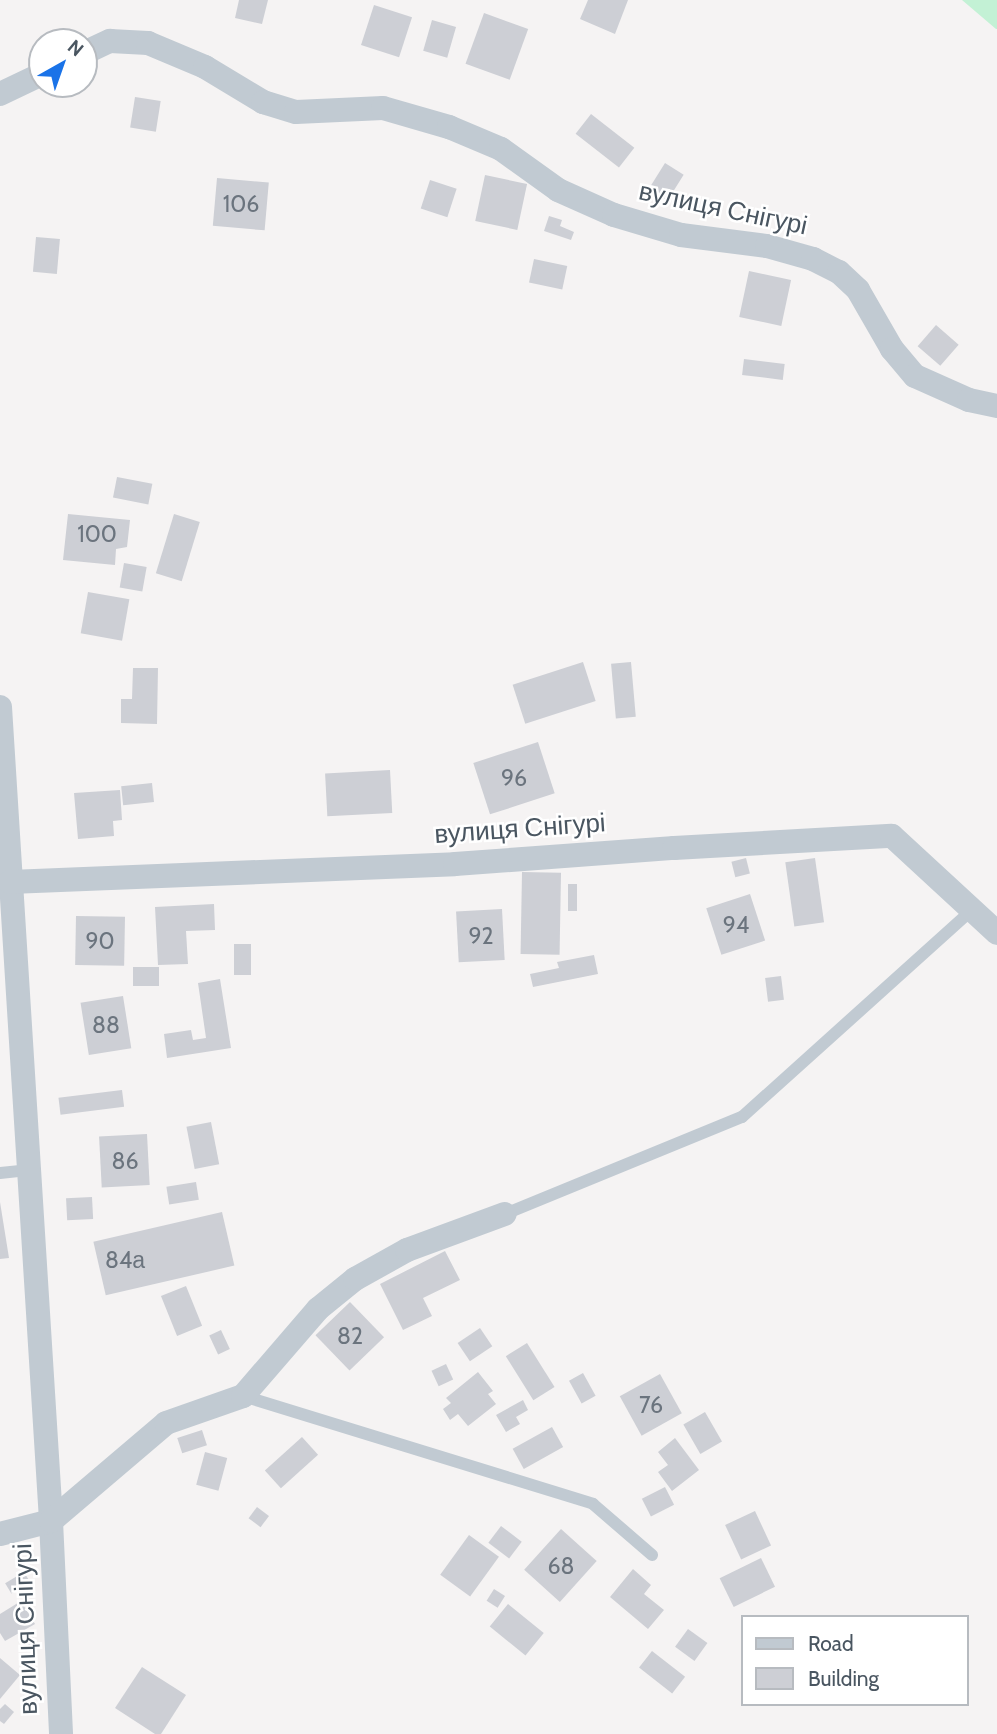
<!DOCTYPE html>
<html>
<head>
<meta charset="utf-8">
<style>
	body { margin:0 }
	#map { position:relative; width:997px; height:1734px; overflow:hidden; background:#f5f3f3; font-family:Cabin,sans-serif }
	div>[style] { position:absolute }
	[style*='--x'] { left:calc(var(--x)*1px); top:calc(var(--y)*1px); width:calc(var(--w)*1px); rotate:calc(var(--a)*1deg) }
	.green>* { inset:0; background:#c3f1d5 }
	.building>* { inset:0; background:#cdcfd5; transform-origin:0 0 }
	.service>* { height:12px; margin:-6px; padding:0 6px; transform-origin:6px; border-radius:6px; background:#c1cad2 }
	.minor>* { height:24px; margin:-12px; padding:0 12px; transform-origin:12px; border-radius:12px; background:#c1cad2 }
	span { translate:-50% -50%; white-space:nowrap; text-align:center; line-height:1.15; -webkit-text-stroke:5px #fff; paint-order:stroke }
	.number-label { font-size:23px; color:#6b747e }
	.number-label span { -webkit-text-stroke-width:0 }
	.street-label { font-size:26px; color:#4a5661 }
	.legend { position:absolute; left:741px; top:1615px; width:228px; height:91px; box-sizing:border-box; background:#fff; border:2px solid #b7bbc0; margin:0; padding:9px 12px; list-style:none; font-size:21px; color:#4a5661 }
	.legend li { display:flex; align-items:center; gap:14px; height:35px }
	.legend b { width:35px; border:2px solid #b7bbc0 }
	.north { position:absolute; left:28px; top:28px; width:70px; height:70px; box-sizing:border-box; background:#fff; border:2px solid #b7bbc0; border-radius:50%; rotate:40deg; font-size:19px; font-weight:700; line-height:28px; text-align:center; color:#4a5661 }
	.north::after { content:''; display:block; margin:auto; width:24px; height:32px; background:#1a73e8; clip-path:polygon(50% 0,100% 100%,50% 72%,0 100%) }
</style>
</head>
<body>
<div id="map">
	<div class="green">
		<div style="clip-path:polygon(962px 0,997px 0,997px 29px,996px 29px)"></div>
	</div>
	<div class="building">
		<div style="clip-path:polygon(239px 0,268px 0,262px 24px,235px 18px)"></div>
		<div style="clip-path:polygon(588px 0,628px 0,615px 34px,580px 19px)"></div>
		<div style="left:374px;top:5px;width:40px;height:42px;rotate:18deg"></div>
		<div style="left:484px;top:13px;width:47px;height:54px;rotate:20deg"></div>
		<div style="left:432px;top:20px;width:25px;height:32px;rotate:16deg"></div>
		<div style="left:135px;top:97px;width:26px;height:31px;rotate:9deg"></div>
		<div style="left:591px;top:114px;width:55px;height:25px;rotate:38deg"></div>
		<div style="left:665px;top:163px;width:22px;height:31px;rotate:32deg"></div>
		<div style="left:485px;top:175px;width:43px;height:47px;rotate:12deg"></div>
		<div style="left:217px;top:178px;width:52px;height:48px;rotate:5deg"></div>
		<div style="left:430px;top:180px;width:28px;height:30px;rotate:18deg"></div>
		<div style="clip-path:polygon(549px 216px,562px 220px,560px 226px,574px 232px,571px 240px,544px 231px)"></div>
		<div style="left:36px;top:237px;width:24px;height:35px;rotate:5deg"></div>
		<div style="left:534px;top:259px;width:34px;height:24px;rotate:12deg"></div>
		<div style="left:749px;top:271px;width:43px;height:47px;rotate:12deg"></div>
		<div style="left:936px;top:325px;width:30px;height:28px;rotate:41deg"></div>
		<div style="left:744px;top:359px;width:41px;height:16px;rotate:7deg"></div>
		<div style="left:117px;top:477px;width:36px;height:21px;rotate:11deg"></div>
		<div style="clip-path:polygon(68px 514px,130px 520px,127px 547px,116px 549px,115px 565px,63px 560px)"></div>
		<div style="left:174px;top:514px;width:27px;height:62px;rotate:17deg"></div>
		<div style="left:124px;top:563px;width:23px;height:25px;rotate:10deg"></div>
		<div style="left:88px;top:592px;width:42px;height:42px;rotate:10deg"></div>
		<div style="left:583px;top:662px;width:41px;height:74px;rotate:72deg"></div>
		<div style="left:631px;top:662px;width:55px;height:20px;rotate:85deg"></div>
		<div style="clip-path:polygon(133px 668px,158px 668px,157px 724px,121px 723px,121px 699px,132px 699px)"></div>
		<div style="left:538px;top:742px;width:54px;height:68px;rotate:72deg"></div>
		<div style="left:390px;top:770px;width:43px;height:65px;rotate:87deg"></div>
		<div style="left:152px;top:783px;width:19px;height:31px;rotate:84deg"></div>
		<div style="clip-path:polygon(120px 790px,122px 820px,113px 821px,114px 836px,78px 839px,74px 793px)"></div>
		<div style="left:746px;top:858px;width:16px;height:15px;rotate:76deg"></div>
		<div style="left:815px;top:858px;width:65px;height:30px;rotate:82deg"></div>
		<div style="left:522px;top:872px;width:39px;height:82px;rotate:1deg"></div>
		<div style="left:568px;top:884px;width:9px;height:27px"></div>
		<div style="left:750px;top:894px;width:49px;height:46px;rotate:72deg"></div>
		<div style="clip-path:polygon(214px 904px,215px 930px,186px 931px,188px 964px,158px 965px,155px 907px)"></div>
		<div style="left:502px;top:909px;width:51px;height:46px;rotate:87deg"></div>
		<div style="left:76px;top:916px;width:49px;height:49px;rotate:1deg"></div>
		<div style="left:234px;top:944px;width:17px;height:31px"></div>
		<div style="clip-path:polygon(594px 955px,598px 974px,533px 987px,530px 974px,559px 968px,557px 962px)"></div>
		<div style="left:133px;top:967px;width:26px;height:19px"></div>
		<div style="left:781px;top:976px;width:24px;height:16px;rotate:83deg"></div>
		<div style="clip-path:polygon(220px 979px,231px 1048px,167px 1058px,164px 1034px,191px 1030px,193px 1040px,206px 1038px,198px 983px)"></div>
		<div style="left:123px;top:996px;width:53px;height:43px;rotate:81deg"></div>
		<div style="left:122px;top:1090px;width:17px;height:64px;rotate:83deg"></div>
		<div style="left:211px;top:1122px;width:43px;height:25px;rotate:79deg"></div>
		<div style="left:147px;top:1134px;width:51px;height:48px;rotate:87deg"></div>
		<div style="left:196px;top:1182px;width:18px;height:30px;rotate:81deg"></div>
		<div style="left:92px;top:1197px;width:22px;height:26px;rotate:87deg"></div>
		<div style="clip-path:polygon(0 1202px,9px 1258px,0 1259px)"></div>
		<div style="left:222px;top:1212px;width:55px;height:132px;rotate:77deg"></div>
		<div style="clip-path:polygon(445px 1251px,460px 1280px,423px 1298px,432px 1316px,403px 1330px,380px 1284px)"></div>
		<div style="left:186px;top:1286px;width:43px;height:27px;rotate:68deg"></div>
		<div style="left:350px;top:1302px;width:49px;height:48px;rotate:46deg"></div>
		<div style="left:480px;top:1328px;width:22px;height:27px;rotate:56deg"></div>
		<div style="left:221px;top:1330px;width:21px;height:13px;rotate:65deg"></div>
		<div style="left:527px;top:1343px;width:52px;height:25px;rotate:58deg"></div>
		<div style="left:446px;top:1364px;width:17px;height:16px;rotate:65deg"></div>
		<div style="clip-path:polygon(478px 1372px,493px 1391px,488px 1394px,496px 1404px,468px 1426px,458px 1414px,450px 1420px,443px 1409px,451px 1403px,446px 1398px)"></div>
		<div style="left:583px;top:1373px;width:26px;height:16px;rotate:61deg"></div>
		<div style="left:660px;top:1374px;width:45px;height:46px;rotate:61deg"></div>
		<div style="clip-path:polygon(523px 1400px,528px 1410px,516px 1417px,520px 1424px,506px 1432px,496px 1415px)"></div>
		<div style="left:705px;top:1412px;width:34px;height:25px;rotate:60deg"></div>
		<div style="left:552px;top:1427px;width:23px;height:45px;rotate:61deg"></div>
		<div style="left:202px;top:1430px;width:16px;height:26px;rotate:72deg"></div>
		<div style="left:302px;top:1437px;width:24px;height:50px;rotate:48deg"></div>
		<div style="clip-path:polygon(675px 1438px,699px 1470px,672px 1491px,658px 1472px,668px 1465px,658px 1452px)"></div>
		<div style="left:205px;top:1452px;width:23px;height:34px;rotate:15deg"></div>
		<div style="left:665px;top:1487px;width:20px;height:26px;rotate:63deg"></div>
		<div style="left:257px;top:1507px;width:15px;height:14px;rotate:37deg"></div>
		<div style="left:755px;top:1511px;width:38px;height:33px;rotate:65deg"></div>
		<div style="left:501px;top:1526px;width:26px;height:21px;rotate:37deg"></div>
		<div style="left:561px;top:1529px;width:48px;height:55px;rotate:42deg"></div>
		<div style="left:469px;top:1535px;width:37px;height:49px;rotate:36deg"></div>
		<div style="left:761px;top:1558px;width:32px;height:46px;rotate:64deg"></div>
		<div style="clip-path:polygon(633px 1569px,651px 1585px,644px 1594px,664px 1610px,648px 1629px,610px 1597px)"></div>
		<div style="left:24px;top:1572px;width:12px;height:22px;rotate:59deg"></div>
		<div style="left:494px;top:1589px;width:13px;height:14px;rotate:32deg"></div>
		<div style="clip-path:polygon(21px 1601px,35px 1624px,5px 1641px,0 1633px,0 1614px)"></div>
		<div style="left:508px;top:1604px;width:46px;height:29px;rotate:39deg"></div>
		<div style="left:688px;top:1629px;width:24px;height:22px;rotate:36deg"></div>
		<div style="left:31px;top:1631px;width:18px;height:11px;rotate:71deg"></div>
		<div style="left:652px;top:1651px;width:42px;height:21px;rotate:38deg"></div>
		<div style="clip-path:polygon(0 1658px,20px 1675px,0 1699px)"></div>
		<div style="clip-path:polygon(142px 1667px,186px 1695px,161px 1734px,155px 1734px,115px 1708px)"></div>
		<div style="clip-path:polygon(5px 1704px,14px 1712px,4px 1724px,0 1721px,0 1709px)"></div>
	</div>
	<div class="service">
		<div style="--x:0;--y:1173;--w:30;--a:-6"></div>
		<div style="--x:505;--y:1214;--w:256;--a:-22.3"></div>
		<div style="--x:742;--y:1117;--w:311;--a:-42"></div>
		<div style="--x:243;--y:1396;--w:366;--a:17.1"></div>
		<div style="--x:593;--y:1504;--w:78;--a:40.8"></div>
	</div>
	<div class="minor">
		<div style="--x:84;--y:53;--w:29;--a:-25"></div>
		<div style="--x:110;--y:41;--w:38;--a:3"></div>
		<div style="--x:148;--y:43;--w:62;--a:22.8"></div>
		<div style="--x:205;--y:67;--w:68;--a:31.1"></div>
		<div style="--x:263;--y:102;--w:34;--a:17"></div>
		<div style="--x:296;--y:112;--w:87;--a:-2.6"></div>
		<div style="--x:383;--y:108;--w:69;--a:16.1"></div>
		<div style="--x:449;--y:127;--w:56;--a:22.9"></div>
		<div style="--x:501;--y:149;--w:70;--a:35.7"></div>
		<div style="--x:558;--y:190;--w:61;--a:24.1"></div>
		<div style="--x:614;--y:215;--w:70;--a:16.6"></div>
		<div style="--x:681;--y:235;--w:87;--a:7.3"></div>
		<div style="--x:767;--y:246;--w:48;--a:15.8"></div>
		<div style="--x:813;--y:259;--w:29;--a:27"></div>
		<div style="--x:839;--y:272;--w:26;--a:43"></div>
		<div style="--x:858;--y:290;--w:68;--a:60"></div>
		<div style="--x:892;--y:349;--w:35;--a:50"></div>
		<div style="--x:915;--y:376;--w:59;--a:24"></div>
		<div style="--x:969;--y:400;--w:29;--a:12"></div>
		<div style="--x:0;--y:94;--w:47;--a:-25.5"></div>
		<div style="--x:0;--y:707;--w:816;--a:86.41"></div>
		<div style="--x:51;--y:1521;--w:213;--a:87.3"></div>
		<div style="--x:10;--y:882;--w:445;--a:-2.3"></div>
		<div style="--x:455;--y:864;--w:220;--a:-4.2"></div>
		<div style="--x:674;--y:848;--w:218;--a:-3.2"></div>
		<div style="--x:892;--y:836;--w:143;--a:42.7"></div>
		<div style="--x:0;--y:1534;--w:53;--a:-14.3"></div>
		<div style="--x:51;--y:1521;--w:151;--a:-40.4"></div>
		<div style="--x:166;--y:1423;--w:82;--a:-19.3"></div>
		<div style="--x:243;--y:1396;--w:115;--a:-49.2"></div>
		<div style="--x:318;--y:1309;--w:48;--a:-39"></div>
		<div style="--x:355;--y:1279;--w:60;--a:-29.1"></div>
		<div style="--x:407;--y:1250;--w:104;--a:-20.2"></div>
	</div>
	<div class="number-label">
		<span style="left:241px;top:204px">106</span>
		<span style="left:97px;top:534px">100</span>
		<span style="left:514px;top:778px">96</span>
		<span style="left:736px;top:925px">94</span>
		<span style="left:481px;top:936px">92</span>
		<span style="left:100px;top:941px">90</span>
		<span style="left:106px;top:1025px">88</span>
		<span style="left:125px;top:1161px">86</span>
		<span style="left:125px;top:1260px">84а</span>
		<span style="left:350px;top:1336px">82</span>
		<span style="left:651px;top:1405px">76</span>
		<span style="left:561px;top:1566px">68</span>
	</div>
	<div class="street-label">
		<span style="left:723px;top:209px;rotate:12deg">вулиця Снігурі</span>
		<span style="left:520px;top:829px;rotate:-4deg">вулиця Снігурі</span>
		<span style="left:26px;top:1629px;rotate:-92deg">вулиця Снігурі</span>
	</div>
	<ul class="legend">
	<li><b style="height:9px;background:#c1cad2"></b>Road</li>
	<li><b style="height:19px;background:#cdcfd5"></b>Building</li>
	</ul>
	<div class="north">N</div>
</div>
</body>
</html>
